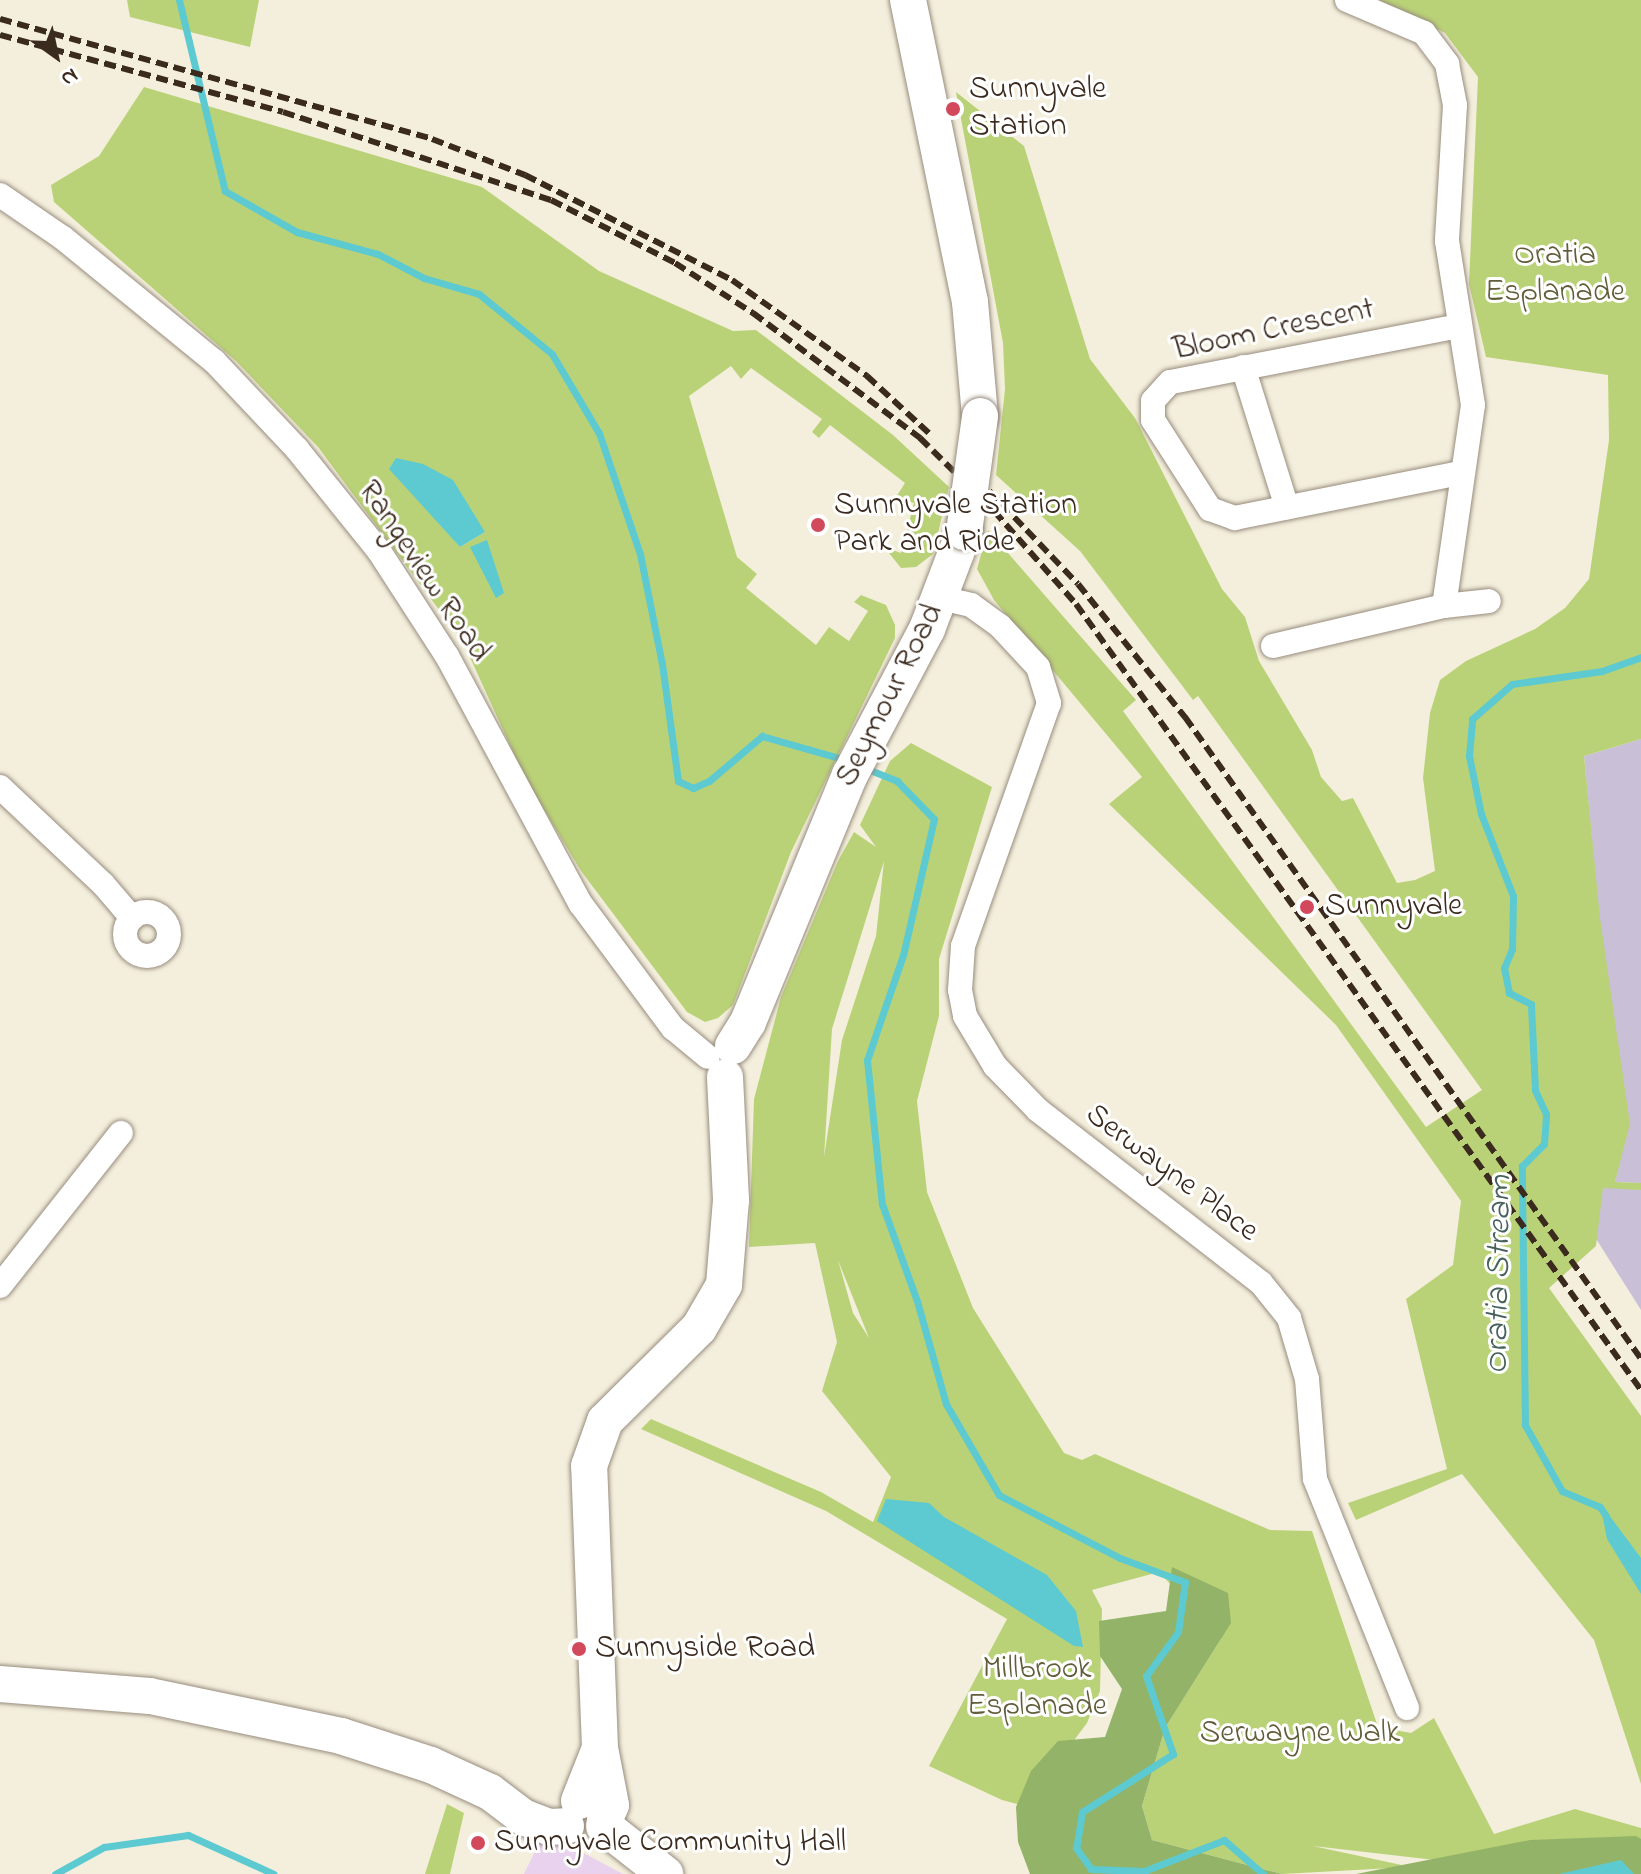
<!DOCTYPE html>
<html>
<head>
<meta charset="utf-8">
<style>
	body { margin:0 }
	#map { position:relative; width:1641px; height:1874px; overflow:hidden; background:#f4efdd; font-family:"Indie Flower",sans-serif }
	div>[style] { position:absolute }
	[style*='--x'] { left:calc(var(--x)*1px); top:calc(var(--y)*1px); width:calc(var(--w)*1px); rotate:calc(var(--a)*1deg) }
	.built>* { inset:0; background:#e9d2ee }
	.industrial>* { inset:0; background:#c9bfd7 }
	.green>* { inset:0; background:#bad277 }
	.forest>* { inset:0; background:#93b468 }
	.water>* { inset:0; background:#5ccad0 }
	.stream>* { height:7px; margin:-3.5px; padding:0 3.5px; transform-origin:3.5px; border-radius:3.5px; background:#5ccad0 }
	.roads { filter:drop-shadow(0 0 2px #988c7e) drop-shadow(0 0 2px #988c7e) }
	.street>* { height:24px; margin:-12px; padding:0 12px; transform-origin:12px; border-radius:12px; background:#fff }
	.street>.ring { margin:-12px; padding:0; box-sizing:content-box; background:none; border:24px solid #fff; border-radius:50% }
	.secondary>* { height:36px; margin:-18px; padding:0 18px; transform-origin:18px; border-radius:18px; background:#fff }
	.rail>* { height:6px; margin-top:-3px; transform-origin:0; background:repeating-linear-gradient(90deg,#3b2a1e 0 12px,transparent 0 18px) }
	.bridges { filter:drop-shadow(0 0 2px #988c7e) drop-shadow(0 0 2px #988c7e) }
	.secondary-bridge>* { height:36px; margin:-18px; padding:0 18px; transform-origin:18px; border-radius:18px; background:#fff }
	.dots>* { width:22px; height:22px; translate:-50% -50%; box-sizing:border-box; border:4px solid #fff; border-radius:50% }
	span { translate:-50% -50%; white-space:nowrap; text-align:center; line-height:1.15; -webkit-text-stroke:6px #fff; paint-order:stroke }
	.poi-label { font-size:32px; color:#3b2a1e }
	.left { translate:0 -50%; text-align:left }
	.park-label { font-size:32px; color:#615c39 }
	.street-label { font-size:32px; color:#3b2a1e }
	.water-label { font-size:34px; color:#47625c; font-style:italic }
	.north { position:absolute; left:16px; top:16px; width:80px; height:80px; -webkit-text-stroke:6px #fff; paint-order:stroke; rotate:147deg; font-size:22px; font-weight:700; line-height:32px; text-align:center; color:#3b2a1e }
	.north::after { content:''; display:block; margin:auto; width:28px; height:36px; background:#3b2a1e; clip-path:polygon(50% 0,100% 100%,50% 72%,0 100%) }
</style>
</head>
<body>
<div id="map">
	<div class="built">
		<div style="clip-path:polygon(552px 1836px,623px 1874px,524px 1874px,541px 1839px)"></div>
	</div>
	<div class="industrial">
		<div style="clip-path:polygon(1641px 739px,1641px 1183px,1615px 1182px,1621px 1154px,1584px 756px)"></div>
		<div style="clip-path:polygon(1596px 1184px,1641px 1190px,1641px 1310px,1593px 1234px)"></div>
	</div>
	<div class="green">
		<div style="clip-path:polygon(127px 0,259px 0,250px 47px,130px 17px)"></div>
		<div style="clip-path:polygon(1379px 0,1641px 0,1641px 739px,1584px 756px,1600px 918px,1630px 1124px,1615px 1182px,1641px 1183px,1641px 1190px,1603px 1188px,1596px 1246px,1549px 1288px,1641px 1416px,1641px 1784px,1594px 1640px,1462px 1474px,1356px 1520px,1348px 1503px,1447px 1469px,1406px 1299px,1453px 1265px,1461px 1201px,1336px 1025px,1109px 804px,1142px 777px,994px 600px,977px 569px,988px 530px,1136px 700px,1123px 711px,1426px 1127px,1482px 1090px,1198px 696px,1193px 700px,1080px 551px,996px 475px,1005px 389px,1003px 343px,956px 92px,1024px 146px,1090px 359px,1135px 418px,1222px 589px,1245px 617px,1259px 661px,1312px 750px,1321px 777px,1342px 801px,1353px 798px,1397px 883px,1415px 880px,1435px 871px,1423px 778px,1430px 713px,1440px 680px,1466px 661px,1535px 629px,1565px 608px,1589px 579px,1609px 440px,1608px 375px,1486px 357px,1469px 284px,1478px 77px,1445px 33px)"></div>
		<div style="clip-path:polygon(evenodd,144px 87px,482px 187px,599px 271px,733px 331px,756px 330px,893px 435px,949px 487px,933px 554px,916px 567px,901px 568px,889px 553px,890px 549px,901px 553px,914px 503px,896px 497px,905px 483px,830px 425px,819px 438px,812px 432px,822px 419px,751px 368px,741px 379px,731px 366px,689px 396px,737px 557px,757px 574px,746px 588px,816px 645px,829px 627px,849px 641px,868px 611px,854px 602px,861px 595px,886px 605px,895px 625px,895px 638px,791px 852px,733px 1005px,718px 1018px,705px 1022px,687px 1012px,581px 871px,525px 778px,463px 642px,318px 447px,236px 361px,54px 202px,51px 185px,99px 156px,144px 87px,440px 522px,485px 532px,460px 547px,440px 522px)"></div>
		<div style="clip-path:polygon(evenodd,911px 743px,992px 787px,939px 959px,939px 1016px,917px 1101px,927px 1192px,973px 1308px,1064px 1453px,1082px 1460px,1095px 1454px,1270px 1530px,1312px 1531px,1378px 1727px,1411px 1733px,1434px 1718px,1494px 1834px,1575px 1809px,1641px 1828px,1641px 1869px,1513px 1869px,1313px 1846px,1411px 1867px,1282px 1874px,1152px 1840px,1142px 1806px,1165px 1728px,1221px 1639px,1159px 1572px,1092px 1590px,1102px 1609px,1100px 1691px,1087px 1723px,1025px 1806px,1002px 1800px,929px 1766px,1007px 1619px,826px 1511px,641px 1429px,651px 1419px,821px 1492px,873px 1522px,884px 1495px,891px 1477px,822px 1391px,837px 1342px,815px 1243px,749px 1247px,754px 1099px,781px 997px,838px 861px,854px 832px,876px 847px,860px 825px,890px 761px,911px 743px,884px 861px,876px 936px,842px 1040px,824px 1157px,832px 1029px,884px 861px,911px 743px,838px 1260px,869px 1338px,853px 1313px,838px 1260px)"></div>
		<div style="clip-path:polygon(447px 1804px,464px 1813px,450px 1874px,425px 1874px)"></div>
	</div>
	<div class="forest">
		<div style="clip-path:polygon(1172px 1567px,1228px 1593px,1231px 1623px,1165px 1728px,1142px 1806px,1152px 1840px,1282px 1874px,1030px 1874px,1018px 1842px,1016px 1807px,1031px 1771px,1058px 1741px,1105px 1737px,1122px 1689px,1100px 1656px,1099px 1621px,1166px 1611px)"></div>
		<div style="clip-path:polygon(1636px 1836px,1641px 1839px,1641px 1874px,1356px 1874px,1530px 1840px)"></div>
	</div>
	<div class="water">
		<div style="clip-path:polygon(396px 458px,423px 464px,453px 480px,485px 532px,460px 547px,389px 469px)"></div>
		<div style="clip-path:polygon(487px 540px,504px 593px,496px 598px,470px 547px)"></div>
		<div style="clip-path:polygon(886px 1499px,929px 1503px,944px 1517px,1047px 1575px,1076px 1611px,1083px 1647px,1074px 1646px,877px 1521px)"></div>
		<div style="clip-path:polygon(1600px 1503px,1641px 1558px,1641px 1594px,1607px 1539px)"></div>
		<div style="clip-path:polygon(1621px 1860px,1634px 1874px,1559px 1874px)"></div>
	</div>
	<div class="stream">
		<div style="--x:179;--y:0;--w:196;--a:76.5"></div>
		<div style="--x:225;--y:191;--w:83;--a:29.7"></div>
		<div style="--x:297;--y:232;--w:84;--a:15.2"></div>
		<div style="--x:378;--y:254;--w:52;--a:27.6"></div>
		<div style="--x:424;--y:278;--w:57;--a:16.2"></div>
		<div style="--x:479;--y:294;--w:94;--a:39.4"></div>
		<div style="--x:552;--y:354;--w:92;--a:59.3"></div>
		<div style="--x:599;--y:433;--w:128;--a:71.3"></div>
		<div style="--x:640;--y:554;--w:112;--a:78.7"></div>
		<div style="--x:662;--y:664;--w:118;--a:82.2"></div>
		<div style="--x:678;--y:781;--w:17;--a:25"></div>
		<div style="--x:693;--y:788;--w:17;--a:-24"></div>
		<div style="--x:709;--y:781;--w:70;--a:-40.3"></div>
		<div style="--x:762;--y:736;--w:87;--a:15.9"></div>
		<div style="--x:865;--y:768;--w:35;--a:22"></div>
		<div style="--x:897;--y:781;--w:53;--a:45.8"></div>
		<div style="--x:934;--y:819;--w:139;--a:102.8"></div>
		<div style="--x:903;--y:955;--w:111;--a:108.9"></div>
		<div style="--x:867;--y:1060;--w:145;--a:84.1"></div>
		<div style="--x:882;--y:1204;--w:103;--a:70.2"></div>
		<div style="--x:917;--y:1301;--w:107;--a:74.3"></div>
		<div style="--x:946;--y:1404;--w:105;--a:59.8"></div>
		<div style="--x:999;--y:1495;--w:136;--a:27.5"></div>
		<div style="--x:1120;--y:1558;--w:69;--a:20.3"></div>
		<div style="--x:1185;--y:1582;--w:50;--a:98"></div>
		<div style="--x:1178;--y:1632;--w:54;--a:126"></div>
		<div style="--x:1146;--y:1676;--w:83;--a:70.9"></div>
		<div style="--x:1173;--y:1754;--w:108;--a:147.5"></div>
		<div style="--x:1082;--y:1812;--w:36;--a:99"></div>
		<div style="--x:1076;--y:1848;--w:26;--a:54"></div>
		<div style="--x:1091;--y:1869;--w:53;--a:2.2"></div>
		<div style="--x:1144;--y:1871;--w:86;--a:-21.2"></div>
		<div style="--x:1224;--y:1840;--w:52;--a:41.1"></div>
		<div style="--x:1606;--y:1516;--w:11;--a:-124"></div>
		<div style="--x:1600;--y:1507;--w:41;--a:-157.2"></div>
		<div style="--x:1562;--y:1491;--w:76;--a:-119.3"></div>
		<div style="--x:1525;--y:1425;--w:259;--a:-90.7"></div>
		<div style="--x:1522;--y:1166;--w:31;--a:-45"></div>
		<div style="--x:1544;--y:1144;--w:30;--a:-86"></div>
		<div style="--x:1546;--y:1114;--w:26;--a:-115"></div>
		<div style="--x:1535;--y:1090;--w:86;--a:-92.7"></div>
		<div style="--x:1531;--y:1004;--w:25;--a:-153"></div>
		<div style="--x:1509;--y:993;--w:25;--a:-101"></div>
		<div style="--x:1504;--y:968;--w:21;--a:-67"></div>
		<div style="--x:1512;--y:949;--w:53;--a:-88.9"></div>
		<div style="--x:1513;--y:896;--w:88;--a:-111.3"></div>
		<div style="--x:1481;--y:814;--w:59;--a:-101.7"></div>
		<div style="--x:1469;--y:756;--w:37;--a:-85"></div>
		<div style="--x:1472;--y:719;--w:53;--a:-41.2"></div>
		<div style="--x:1512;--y:684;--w:91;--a:-8.2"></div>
		<div style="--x:1602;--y:671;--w:41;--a:-19.7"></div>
		<div style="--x:55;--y:1874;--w:56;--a:-28.9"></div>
		<div style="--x:104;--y:1847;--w:85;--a:-8.1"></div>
		<div style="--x:188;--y:1835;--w:94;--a:24.4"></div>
	</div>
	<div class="roads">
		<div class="street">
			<div style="--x:1347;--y:0;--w:84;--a:23.2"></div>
			<div style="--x:1424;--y:33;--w:39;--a:53"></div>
			<div style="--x:1447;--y:64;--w:42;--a:79"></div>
			<div style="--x:1455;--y:105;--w:136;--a:93.4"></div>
			<div style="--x:1447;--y:241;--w:166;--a:81"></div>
			<div style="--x:1473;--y:405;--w:203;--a:98.2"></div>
			<div style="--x:0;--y:195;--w:76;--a:34.3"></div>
			<div style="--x:63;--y:238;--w:195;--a:39.2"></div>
			<div style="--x:214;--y:361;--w:121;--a:46.7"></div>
			<div style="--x:297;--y:449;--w:131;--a:51.2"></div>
			<div style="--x:379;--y:551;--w:125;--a:57.1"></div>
			<div style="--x:447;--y:656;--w:281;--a:61.7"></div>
			<div style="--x:580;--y:903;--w:156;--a:53.4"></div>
			<div style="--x:673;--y:1028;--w:45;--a:39.6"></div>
			<div style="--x:1459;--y:326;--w:294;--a:169"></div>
			<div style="--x:1170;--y:382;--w:25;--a:132"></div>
			<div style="--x:1153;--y:401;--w:19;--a:90"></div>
			<div style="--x:1153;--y:420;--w:106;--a:57.4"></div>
			<div style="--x:1210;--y:509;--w:27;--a:20"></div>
			<div style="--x:1235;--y:518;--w:229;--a:-11.3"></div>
			<div style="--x:1243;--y:367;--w:147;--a:72.6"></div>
			<div style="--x:941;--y:598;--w:31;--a:13"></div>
			<div style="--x:971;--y:605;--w:36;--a:36"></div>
			<div style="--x:1000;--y:626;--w:56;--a:47.2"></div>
			<div style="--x:1038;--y:667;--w:38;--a:73"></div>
			<div style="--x:1049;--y:703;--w:258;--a:109.5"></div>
			<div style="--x:963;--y:946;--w:44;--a:93.9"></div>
			<div style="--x:960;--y:990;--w:26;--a:79"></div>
			<div style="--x:965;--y:1016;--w:58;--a:59"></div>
			<div style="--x:995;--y:1066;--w:62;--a:45.7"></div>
			<div style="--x:1038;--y:1110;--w:282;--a:37.8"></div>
			<div style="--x:1261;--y:1283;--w:45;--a:51.3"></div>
			<div style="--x:1289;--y:1318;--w:64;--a:73.6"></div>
			<div style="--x:1307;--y:1379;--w:100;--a:85.4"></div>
			<div style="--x:1315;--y:1479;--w:247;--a:68.1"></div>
			<div style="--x:1273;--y:646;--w:176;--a:-13.2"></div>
			<div style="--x:1444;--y:606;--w:45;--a:-6.3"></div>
			<div style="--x:0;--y:787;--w:141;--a:43.3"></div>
			<div style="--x:103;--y:884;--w:45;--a:49.5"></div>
			<div class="ring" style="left:125px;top:912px;width:20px;height:20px"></div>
			<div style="--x:0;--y:1286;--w:195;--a:-51.7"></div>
		</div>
		<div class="secondary">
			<div style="--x:908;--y:0;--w:308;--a:78.4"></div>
			<div style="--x:970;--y:302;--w:114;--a:85"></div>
			<div style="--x:733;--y:1046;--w:28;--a:-58"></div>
			<div style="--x:748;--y:1022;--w:267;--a:-67.6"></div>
			<div style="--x:850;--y:775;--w:165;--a:-62.2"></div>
			<div style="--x:927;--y:629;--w:104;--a:-69.1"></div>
			<div style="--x:0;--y:1684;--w:150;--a:4.6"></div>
			<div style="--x:150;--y:1696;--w:195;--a:11.8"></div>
			<div style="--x:341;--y:1736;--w:95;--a:17.9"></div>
			<div style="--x:431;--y:1765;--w:65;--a:24.6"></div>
			<div style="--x:490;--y:1792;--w:41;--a:37.1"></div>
			<div style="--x:523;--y:1817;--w:28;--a:21"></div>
			<div style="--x:549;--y:1827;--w:17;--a:-3"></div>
			<div style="--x:579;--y:1801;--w:57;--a:-68.4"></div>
			<div style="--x:605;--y:1819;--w:15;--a:-67"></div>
			<div style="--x:611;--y:1805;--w:58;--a:-100.9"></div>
			<div style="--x:600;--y:1748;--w:282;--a:-92.2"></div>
			<div style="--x:589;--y:1466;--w:48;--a:-70.4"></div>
			<div style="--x:605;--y:1421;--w:132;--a:-44.7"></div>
			<div style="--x:699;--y:1328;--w:50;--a:-59.8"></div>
			<div style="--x:724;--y:1285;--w:85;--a:-85.3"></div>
			<div style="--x:731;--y:1200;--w:123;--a:-92.8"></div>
			<div style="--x:604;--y:1826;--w:78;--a:38.2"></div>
		</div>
	</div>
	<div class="rail">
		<div style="--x:0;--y:19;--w:448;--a:15.5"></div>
		<div style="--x:432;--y:139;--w:100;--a:21.2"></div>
		<div style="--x:525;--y:175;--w:232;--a:26.9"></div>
		<div style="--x:732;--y:280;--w:166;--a:35.4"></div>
		<div style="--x:867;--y:376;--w:90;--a:42.7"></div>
		<div style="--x:0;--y:35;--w:293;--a:15.2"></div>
		<div style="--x:283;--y:112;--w:282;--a:18.2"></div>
		<div style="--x:551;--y:200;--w:139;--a:26.9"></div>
		<div style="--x:675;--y:263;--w:93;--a:32.7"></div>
		<div style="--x:753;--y:313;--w:209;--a:36.8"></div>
		<div style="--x:920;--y:438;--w:104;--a:44.6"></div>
		<div style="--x:994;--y:511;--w:124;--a:48.6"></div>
		<div style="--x:1076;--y:604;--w:968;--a:54.29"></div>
		<div style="--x:977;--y:478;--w:146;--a:46.4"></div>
		<div style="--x:1078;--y:584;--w:171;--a:51.2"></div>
		<div style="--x:1185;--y:717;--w:787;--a:54.61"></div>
	</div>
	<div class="bridges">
		<div class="secondary-bridge">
			<div style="--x:964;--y:532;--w:117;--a:-82.1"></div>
		</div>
	</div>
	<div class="dots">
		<div style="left:953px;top:109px;background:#d1495b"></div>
		<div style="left:818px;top:525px;background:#d1495b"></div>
		<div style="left:1307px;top:907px;background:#d1495b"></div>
		<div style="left:579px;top:1649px;background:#d1495b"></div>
		<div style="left:478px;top:1843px;background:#d1495b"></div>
	</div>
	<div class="poi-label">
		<span class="left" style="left:969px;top:109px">Sunnyvale<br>Station</span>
		<span class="left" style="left:834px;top:525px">Sunnyvale Station<br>Park and Ride</span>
		<span class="left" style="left:1325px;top:907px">Sunnyvale</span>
		<span class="left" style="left:595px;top:1649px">Sunnyside Road</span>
		<span class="left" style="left:494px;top:1843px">Sunnyvale Community Hall</span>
	</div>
	<div class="park-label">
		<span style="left:1555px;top:275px">Oratia<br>Esplanade</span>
		<span style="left:1037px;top:1689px">Millbrook<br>Esplanade</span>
		<span style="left:1300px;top:1734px">Serwayne Walk</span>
	</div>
	<div class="street-label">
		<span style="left:1274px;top:331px;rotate:-12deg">Bloom Crescent</span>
		<span style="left:423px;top:572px;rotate:56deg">Rangeview Road</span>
		<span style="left:891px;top:696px;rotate:-63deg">Seymour Road</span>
		<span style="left:1171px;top:1174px;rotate:37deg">Serwayne Place</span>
	</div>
	<div class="water-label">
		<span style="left:1500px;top:1275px;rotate:-89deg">Oratia Stream</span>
	</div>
	<div class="north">N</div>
</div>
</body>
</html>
